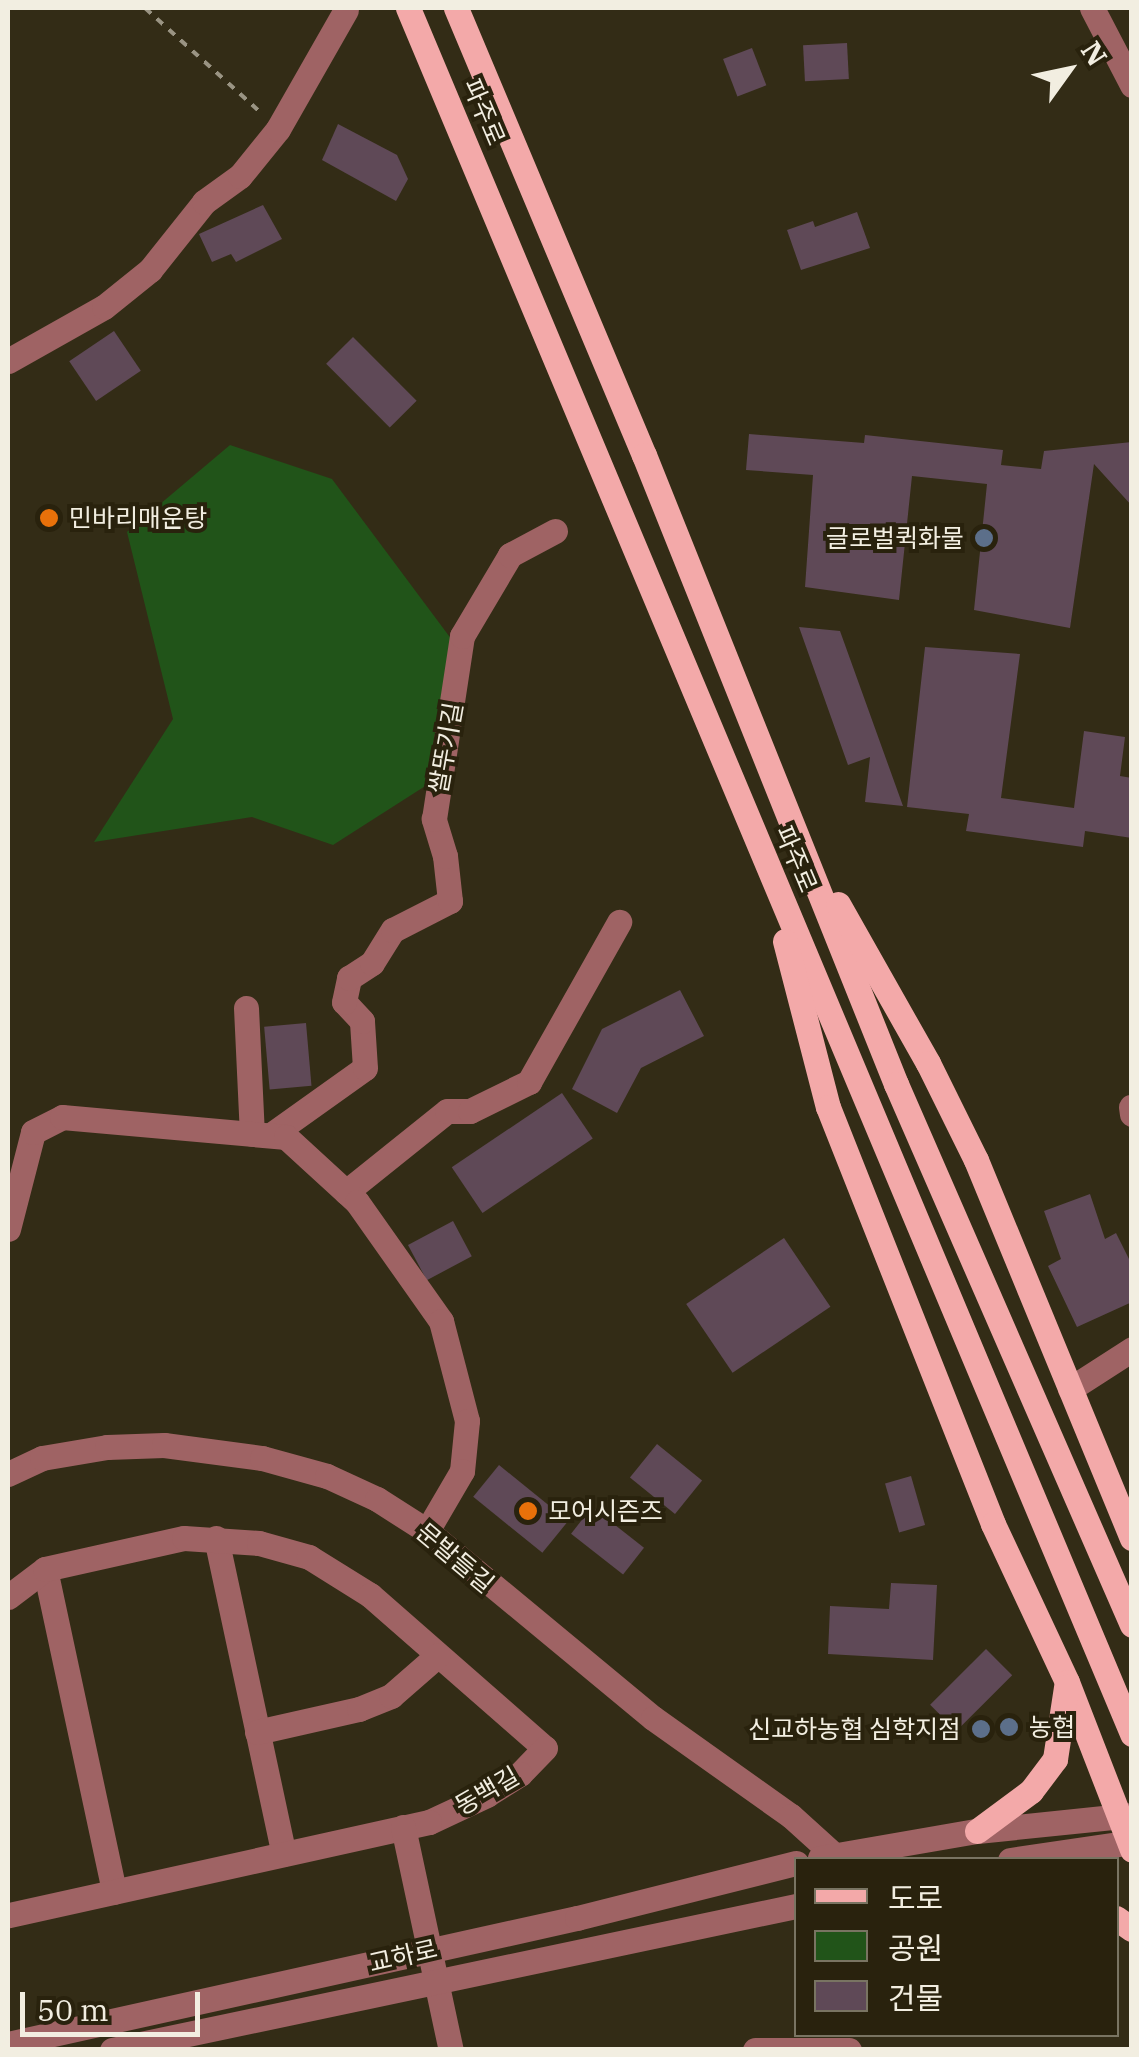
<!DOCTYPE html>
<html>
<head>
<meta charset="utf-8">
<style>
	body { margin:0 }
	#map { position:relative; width:1139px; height:2057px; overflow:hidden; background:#332c16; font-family:"IBM Plex Serif","Noto Sans KR",serif }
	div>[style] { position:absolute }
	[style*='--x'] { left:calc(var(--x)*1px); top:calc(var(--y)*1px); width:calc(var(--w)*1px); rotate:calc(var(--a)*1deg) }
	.green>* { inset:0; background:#215419 }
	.building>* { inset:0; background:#5f4957; transform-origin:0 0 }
	.path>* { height:4px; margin-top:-2px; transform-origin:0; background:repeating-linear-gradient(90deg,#9a9483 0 8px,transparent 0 16px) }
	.minor>* { height:25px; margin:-12.5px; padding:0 12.5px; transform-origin:12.5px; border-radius:12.5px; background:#9f6364 }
	.major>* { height:25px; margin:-12.5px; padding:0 12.5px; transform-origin:12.5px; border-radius:12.5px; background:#f3a9a9 }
	.dots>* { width:28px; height:28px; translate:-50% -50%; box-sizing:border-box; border:5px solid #29220d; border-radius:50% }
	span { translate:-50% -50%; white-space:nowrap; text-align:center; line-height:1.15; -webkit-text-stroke:8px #29220d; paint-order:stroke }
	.street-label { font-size:25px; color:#f2eee1 }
	.poi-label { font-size:25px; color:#f2eee1 }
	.left { translate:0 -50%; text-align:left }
	.right { translate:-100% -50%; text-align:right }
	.frame { position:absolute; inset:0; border:10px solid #f2eee1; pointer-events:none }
	.legend { position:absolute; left:794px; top:1857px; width:325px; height:180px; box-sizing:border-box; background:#29220d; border:2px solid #797462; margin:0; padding:12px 18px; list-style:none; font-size:30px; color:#f2eee1 }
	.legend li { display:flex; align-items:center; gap:20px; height:50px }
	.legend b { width:50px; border:2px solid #797462 }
	.north { position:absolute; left:1019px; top:20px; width:100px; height:100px; -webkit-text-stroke:8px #29220d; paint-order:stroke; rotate:57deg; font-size:28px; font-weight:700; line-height:40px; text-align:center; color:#f2eee1 }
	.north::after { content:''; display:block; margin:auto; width:35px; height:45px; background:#f2eee1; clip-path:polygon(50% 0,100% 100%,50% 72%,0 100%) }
	.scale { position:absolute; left:20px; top:1992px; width:180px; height:45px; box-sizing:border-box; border:5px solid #f2eee1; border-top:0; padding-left:12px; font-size:30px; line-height:35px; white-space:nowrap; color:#f2eee1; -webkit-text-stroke:8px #29220d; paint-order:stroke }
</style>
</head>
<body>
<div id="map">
	<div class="green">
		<div style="clip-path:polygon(230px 445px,332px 479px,455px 644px,430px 783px,333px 845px,252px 817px,94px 842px,173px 719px,127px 532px)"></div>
	</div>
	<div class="building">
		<div style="left:847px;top:43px;width:36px;height:44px;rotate:87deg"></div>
		<div style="left:752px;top:48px;width:40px;height:31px;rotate:69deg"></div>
		<div style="clip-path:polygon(338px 124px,397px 155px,408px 179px,396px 201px,322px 160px)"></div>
		<div style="clip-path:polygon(263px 205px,282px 239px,236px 262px,231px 254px,212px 262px,199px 234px)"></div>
		<div style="clip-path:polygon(857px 212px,870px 248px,801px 270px,787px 230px,813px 221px,815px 227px)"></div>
		<div style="left:114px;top:331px;width:48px;height:54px;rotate:56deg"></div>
		<div style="left:353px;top:337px;width:90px;height:38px;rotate:45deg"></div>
		<div style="clip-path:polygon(749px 434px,864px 443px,865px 435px,1003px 450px,1001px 465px,1041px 469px,1044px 451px,1132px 442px,1132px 506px,1094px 464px,1070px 628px,974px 610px,987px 484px,912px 476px,899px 600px,805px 587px,813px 475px,746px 470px)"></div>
		<div style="clip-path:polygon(799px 627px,840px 631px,903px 806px,865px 802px,870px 757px,848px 765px)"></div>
		<div style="clip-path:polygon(925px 647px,1020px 654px,1001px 798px,1074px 808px,1084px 731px,1125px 737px,1120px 776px,1132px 778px,1132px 838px,1085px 831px,1083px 847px,966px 831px,969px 814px,907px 807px)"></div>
		<div style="clip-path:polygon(680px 990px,704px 1036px,641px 1068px,617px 1113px,572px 1089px,602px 1029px)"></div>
		<div style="left:306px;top:1023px;width:63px;height:42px;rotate:85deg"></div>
		<div style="left:562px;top:1093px;width:55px;height:133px;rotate:56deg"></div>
		<div style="clip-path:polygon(1090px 1194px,1105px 1239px,1116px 1233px,1132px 1265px,1132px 1302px,1077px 1327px,1048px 1266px,1061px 1259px,1044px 1211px)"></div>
		<div style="left:453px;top:1221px;width:40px;height:51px;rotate:62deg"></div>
		<div style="left:784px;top:1238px;width:83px;height:118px;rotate:56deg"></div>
		<div style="left:657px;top:1444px;width:58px;height:43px;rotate:39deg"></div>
		<div style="left:499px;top:1465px;width:89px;height:41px;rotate:39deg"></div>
		<div style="left:911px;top:1476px;width:51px;height:27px;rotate:74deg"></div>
		<div style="left:592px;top:1507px;width:66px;height:34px;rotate:38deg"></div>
		<div style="clip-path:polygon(891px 1583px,937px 1585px,933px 1660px,828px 1654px,830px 1606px,889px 1609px)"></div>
		<div style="left:986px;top:1649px;width:37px;height:79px;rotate:45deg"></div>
	</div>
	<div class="path">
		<div style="--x:145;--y:8;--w:155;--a:42.1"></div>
	</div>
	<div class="minor">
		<div style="--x:1092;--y:8;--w:87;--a:62.5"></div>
		<div style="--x:8;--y:361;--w:110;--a:-29.4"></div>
		<div style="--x:104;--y:307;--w:59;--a:-38.8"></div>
		<div style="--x:150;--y:270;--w:87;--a:-51.5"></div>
		<div style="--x:204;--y:202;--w:44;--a:-35.8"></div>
		<div style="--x:240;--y:176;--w:60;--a:-51"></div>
		<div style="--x:278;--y:129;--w:137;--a:-60.3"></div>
		<div style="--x:246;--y:1008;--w:126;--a:87.3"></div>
		<div style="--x:1131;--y:1107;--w:7;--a:82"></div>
		<div style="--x:271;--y:1135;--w:115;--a:-35.5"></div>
		<div style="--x:365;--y:1068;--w:47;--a:-93.7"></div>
		<div style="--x:362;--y:1021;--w:26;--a:-133"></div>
		<div style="--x:344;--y:1002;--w:25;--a:-78"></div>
		<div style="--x:349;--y:978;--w:27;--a:-33"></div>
		<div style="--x:372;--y:963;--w:39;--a:-58"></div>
		<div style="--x:393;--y:930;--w:64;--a:-27"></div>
		<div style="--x:450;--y:901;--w:45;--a:-96.3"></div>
		<div style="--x:445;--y:856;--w:39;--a:-107"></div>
		<div style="--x:434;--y:819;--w:185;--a:-81.3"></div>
		<div style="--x:462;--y:636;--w:94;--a:-59.3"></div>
		<div style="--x:510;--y:555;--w:51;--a:-28.1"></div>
		<div style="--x:346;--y:1192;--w:129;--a:-38.7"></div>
		<div style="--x:447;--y:1111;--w:23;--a:0"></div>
		<div style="--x:470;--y:1111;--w:66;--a:-26.2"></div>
		<div style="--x:529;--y:1082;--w:184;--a:-60.6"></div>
		<div style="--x:8;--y:1229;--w:100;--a:-75.5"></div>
		<div style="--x:33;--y:1132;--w:33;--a:-27"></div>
		<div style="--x:62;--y:1117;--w:225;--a:5.1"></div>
		<div style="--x:286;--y:1137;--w:96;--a:42.5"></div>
		<div style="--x:357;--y:1202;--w:146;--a:54.8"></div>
		<div style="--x:441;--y:1321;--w:103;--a:75.4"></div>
		<div style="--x:467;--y:1421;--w:50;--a:95.7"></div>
		<div style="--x:462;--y:1471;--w:69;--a:120.3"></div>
		<div style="--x:1070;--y:1389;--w:74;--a:-32.8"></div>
		<div style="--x:8;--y:1474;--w:38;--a:-25"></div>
		<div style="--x:42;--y:1458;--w:66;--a:-9.6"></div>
		<div style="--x:107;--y:1447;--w:57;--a:-2"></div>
		<div style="--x:164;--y:1445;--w:99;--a:7.6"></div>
		<div style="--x:262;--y:1458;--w:67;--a:15.5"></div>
		<div style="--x:327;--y:1476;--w:55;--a:24.7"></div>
		<div style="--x:377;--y:1499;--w:59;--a:32.6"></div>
		<div style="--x:427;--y:1531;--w:293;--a:39.6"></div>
		<div style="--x:653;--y:1718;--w:169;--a:35.4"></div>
		<div style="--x:791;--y:1816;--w:57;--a:42.1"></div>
		<div style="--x:216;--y:1538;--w:323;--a:77.9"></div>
		<div style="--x:45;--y:1569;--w:330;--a:77.9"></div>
		<div style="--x:8;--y:1597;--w:46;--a:-37.1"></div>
		<div style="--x:45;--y:1569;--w:142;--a:-12.6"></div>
		<div style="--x:184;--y:1538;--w:75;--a:3.8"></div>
		<div style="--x:259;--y:1543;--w:52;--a:15.6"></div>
		<div style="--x:309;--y:1557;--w:72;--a:31.9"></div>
		<div style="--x:370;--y:1595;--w:232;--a:41.2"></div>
		<div style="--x:545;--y:1748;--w:36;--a:134"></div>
		<div style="--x:520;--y:1774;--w:39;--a:148"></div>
		<div style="--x:487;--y:1795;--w:64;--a:155"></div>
		<div style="--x:429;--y:1822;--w:431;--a:167.5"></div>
		<div style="--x:257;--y:1732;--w:105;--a:-12.7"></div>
		<div style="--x:359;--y:1709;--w:35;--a:-22"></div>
		<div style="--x:391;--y:1696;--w:62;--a:-41.1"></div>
		<div style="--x:403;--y:1827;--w:228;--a:77.9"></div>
		<div style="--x:820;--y:1858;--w:159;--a:-9.8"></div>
		<div style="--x:977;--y:1831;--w:156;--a:-5.9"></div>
		<div style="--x:1010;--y:1860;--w:123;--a:-8.4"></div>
		<div style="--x:8;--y:2044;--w:583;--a:-12.49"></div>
		<div style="--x:577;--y:1918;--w:226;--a:-14.1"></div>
		<div style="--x:112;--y:2050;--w:699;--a:-11.89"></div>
		<div style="--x:755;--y:2050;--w:94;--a:0"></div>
	</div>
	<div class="major">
		<div style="--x:408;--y:8;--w:1872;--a:67.24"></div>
		<div style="--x:456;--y:8;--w:485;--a:67.2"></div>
		<div style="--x:644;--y:455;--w:678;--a:68.17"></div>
		<div style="--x:896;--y:1084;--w:590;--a:66.43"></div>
		<div style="--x:838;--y:904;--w:183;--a:60.5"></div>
		<div style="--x:928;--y:1063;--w:108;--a:63.7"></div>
		<div style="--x:976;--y:1160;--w:409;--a:67.6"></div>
		<div style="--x:785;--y:941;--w:171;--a:75.5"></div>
		<div style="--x:828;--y:1107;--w:448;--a:68.4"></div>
		<div style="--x:993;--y:1524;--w:174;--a:64.9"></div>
		<div style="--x:1067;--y:1682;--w:180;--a:68.8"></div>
		<div style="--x:977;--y:1831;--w:67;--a:-36.5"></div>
		<div style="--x:1031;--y:1791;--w:40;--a:-53"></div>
		<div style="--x:1055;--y:1759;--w:73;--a:-81.3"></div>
		<div style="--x:1116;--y:1918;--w:19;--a:35"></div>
	</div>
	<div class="dots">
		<div style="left:49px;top:518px;background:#e8710a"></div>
		<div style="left:984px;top:538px;background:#5c6f8a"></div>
		<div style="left:528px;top:1511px;background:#e8710a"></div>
		<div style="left:1009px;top:1727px;background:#5c6f8a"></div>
		<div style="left:981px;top:1729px;background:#5c6f8a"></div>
	</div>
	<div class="street-label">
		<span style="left:484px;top:112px;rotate:67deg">파주로</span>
		<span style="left:446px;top:748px;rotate:-80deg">쌀뚜기길</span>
		<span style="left:796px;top:859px;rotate:67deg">파주로</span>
		<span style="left:455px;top:1558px;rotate:40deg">문발들길</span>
		<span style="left:487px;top:1791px;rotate:-30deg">동백길</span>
		<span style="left:403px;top:1956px;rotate:-13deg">교하로</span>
	</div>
	<div class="poi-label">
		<span class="left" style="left:69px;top:518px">민바리매운탕</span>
		<span class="right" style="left:964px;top:538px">글로벌퀵화물</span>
		<span class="left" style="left:548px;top:1511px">모어시즌즈</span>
		<span class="left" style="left:1029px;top:1727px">농협</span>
		<span class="right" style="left:961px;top:1729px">신교하농협 심학지점</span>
	</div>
	<div class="frame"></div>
	<ul class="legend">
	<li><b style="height:12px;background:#f3a9a9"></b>도로</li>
	<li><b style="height:28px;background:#215419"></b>공원</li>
	<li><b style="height:28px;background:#5f4957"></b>건물</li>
	</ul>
	<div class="north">N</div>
	<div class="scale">50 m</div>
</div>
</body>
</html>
